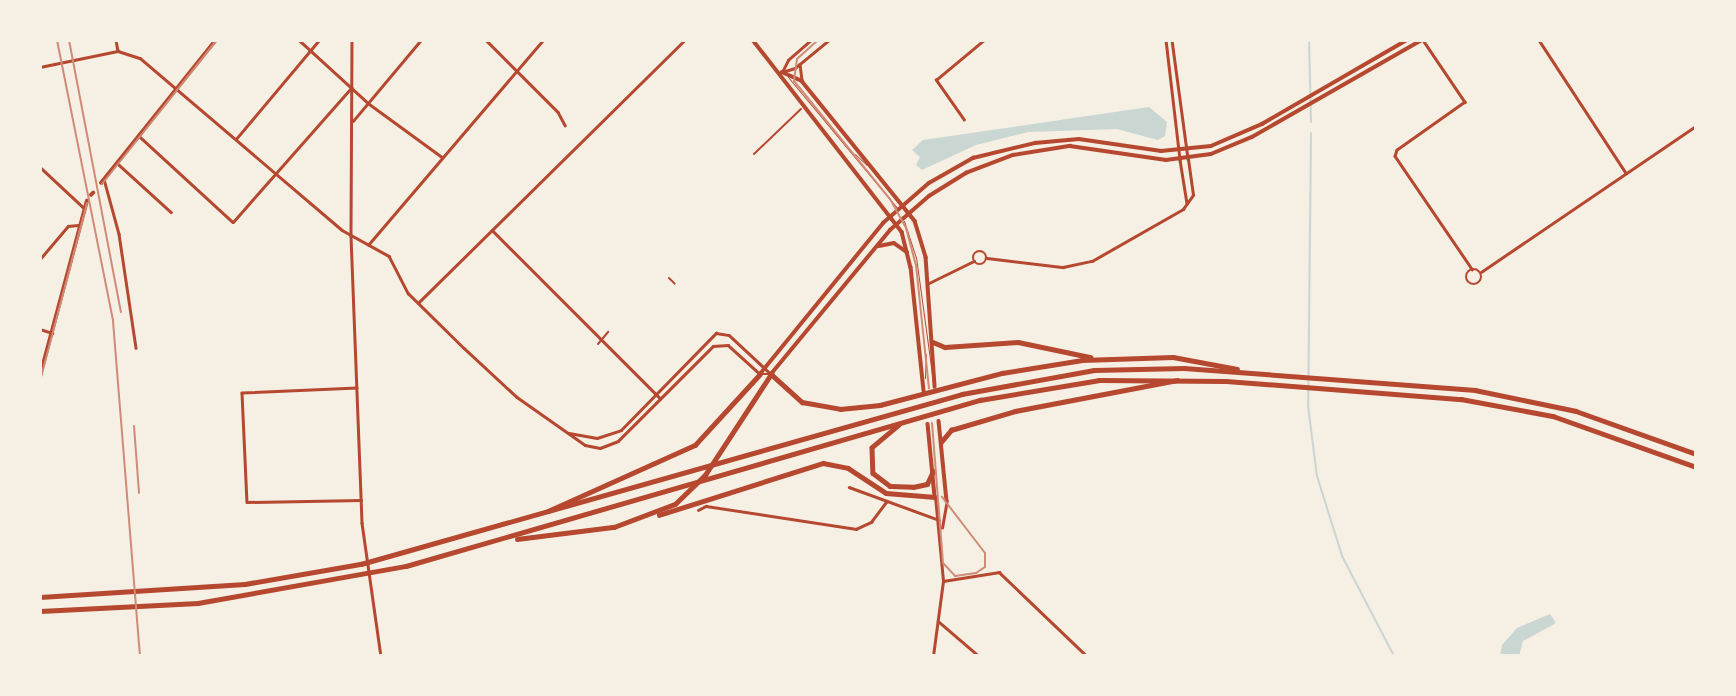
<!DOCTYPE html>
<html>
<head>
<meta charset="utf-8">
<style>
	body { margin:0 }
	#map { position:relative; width:1736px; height:696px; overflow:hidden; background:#f6efe4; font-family:Commissioner,sans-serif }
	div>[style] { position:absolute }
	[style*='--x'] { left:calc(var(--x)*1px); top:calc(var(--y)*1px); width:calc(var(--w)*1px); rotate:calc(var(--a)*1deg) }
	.water>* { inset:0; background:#c9d6d2 }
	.stream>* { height:2px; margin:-1px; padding:0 1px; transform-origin:1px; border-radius:1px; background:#c9d6d2 }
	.service>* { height:1px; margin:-0.5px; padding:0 0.5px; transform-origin:0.5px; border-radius:0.5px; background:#b5482f }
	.pedestrian>* { height:2px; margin:-1px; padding:0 1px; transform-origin:1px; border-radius:1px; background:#b5482f }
	.minor>* { height:2.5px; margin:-1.25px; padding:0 1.25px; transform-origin:1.25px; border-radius:1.25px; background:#b5482f }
	.minor>.ring { margin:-1.25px; padding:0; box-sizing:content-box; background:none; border:2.5px solid #b5482f; border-radius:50% }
	.tertiary>* { height:2.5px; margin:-1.25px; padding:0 1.25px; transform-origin:1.25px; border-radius:1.25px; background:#b5482f }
	.secondary>* { height:3.5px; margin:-1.75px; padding:0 1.75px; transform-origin:1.75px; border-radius:1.75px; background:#b5482f }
	.motorway>* { height:4.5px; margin:-2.25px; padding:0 2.25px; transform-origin:2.25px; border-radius:2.25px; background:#b5482f }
	.tram>* { height:2px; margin:-1px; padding:0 1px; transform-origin:1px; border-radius:1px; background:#cf8b77 }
	.rail>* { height:2px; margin:-1px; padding:0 1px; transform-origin:1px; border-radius:1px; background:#cf8b77 }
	span { translate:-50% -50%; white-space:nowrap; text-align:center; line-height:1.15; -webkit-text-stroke:7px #f6efe4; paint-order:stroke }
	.frame { position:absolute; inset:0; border:42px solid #f6efe4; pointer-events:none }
</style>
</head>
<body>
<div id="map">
	<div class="water">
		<div style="clip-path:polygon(1149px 107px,1167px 122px,1165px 136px,1158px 140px,1117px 129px,1028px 132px,976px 145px,922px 170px,916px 165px,920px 157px,912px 150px,923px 140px)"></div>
		<div style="clip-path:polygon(1550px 614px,1556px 623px,1523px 641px,1519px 656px,1500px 656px,1502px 645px,1517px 628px)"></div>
	</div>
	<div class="stream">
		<div style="--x:1309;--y:40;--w:82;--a:88.6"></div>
		<div style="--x:1311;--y:133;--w:273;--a:90.6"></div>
		<div style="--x:1308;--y:406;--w:71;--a:82.7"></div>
		<div style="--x:1317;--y:476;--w:84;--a:72.6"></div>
		<div style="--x:1342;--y:556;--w:113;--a:62.5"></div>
	</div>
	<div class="service">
		<div style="--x:788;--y:77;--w:170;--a:50.2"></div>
		<div style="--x:855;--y:154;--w:16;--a:43"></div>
		<div style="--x:904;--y:221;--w:38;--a:72"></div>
		<div style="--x:916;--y:257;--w:118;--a:82.2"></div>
		<div style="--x:925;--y:378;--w:24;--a:-88"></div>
	</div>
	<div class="pedestrian">
		<div style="--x:754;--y:154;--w:65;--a:-43.8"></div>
		<div style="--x:669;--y:278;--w:8;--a:45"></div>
		<div style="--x:598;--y:344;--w:16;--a:-50"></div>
	</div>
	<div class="minor">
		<div style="--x:116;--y:40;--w:11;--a:80"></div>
		<div style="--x:299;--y:40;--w:93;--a:42.4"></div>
		<div style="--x:368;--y:103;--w:92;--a:36.1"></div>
		<div style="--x:486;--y:40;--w:102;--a:45"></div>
		<div style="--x:558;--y:112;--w:15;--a:62"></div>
		<div style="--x:1423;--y:40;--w:75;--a:55.9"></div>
		<div style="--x:1465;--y:102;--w:83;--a:144.8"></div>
		<div style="--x:1397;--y:150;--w:6;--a:108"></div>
		<div style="--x:1395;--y:156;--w:137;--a:55.7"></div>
		<div style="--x:1539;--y:40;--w:159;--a:56.8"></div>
		<div style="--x:800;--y:64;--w:17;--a:83"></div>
		<div style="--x:782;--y:72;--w:14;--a:-17"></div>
		<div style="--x:795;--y:68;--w:44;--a:-39.5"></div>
		<div style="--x:782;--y:72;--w:13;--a:-63"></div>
		<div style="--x:788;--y:60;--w:30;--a:-41"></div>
		<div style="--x:964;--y:120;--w:49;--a:-125"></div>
		<div style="--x:936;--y:80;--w:62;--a:-39.8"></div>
		<div style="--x:353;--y:121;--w:106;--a:-50"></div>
		<div style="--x:139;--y:136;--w:127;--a:42.5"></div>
		<div style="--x:233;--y:222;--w:179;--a:-48.6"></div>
		<div style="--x:236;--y:139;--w:129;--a:-50"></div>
		<div style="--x:1180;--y:160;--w:44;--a:80.8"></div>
		<div style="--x:117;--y:163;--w:73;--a:42.2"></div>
		<div style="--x:104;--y:179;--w:57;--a:74.7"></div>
		<div style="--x:119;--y:234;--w:115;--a:81.5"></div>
		<div style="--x:492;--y:230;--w:238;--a:45"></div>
		<div style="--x:368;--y:245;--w:270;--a:-49.5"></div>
		<div class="ring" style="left:973px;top:251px;width:11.5px;height:11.5px"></div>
		<div style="--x:987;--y:258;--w:77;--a:6.8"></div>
		<div style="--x:1063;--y:267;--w:30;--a:-12"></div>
		<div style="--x:1092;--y:261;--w:105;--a:-29.7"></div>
		<div style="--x:1183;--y:209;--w:17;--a:-54"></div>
		<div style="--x:1193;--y:195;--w:36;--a:-98"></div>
		<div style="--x:40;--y:259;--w:43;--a:-49.7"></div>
		<div style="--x:68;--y:226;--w:10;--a:-6"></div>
		<div class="ring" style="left:1466px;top:269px;width:13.5px;height:13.5px"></div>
		<div style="--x:1481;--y:272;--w:260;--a:-34.2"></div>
		<div style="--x:929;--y:283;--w:50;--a:-26.1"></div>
		<div style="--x:418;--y:303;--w:375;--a:-44.6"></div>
		<div style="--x:40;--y:329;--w:13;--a:18"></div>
		<div style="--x:357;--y:388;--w:115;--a:177.5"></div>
		<div style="--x:242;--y:393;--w:109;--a:87.4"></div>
		<div style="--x:247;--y:502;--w:114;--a:-1"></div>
		<div style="--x:849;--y:487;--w:96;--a:20.1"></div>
		<div style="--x:698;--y:510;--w:9;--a:-27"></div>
		<div style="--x:706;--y:506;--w:152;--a:8.7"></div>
		<div style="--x:856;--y:529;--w:17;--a:-25"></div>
		<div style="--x:871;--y:522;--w:26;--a:-53"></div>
		<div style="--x:943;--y:581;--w:57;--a:-9.1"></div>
		<div style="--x:999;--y:572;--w:122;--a:43.7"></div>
		<div style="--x:938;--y:621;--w:54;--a:40.5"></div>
	</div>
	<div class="tertiary">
		<div style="--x:352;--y:40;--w:196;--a:90.3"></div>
		<div style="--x:351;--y:236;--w:287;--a:87.8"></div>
		<div style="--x:362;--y:523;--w:134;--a:81.9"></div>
		<div style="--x:1166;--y:40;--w:121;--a:83.3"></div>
		<div style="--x:1172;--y:40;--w:120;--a:82.3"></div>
		<div style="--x:40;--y:67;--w:80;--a:-11.6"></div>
		<div style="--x:118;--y:51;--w:23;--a:18"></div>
		<div style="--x:140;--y:58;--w:265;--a:40.4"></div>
		<div style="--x:342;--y:230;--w:54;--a:29"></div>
		<div style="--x:389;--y:256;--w:42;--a:62.8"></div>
		<div style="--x:408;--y:293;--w:78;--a:44.5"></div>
		<div style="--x:464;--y:348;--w:72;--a:42.8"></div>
		<div style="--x:517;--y:397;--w:83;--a:35.2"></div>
		<div style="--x:585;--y:445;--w:15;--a:11"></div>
		<div style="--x:600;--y:448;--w:19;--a:-21"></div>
		<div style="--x:618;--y:441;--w:134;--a:-45"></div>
		<div style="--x:713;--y:346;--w:15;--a:-4"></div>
		<div style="--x:728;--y:345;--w:43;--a:42.2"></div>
		<div style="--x:760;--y:374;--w:11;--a:0"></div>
		<div style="--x:40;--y:167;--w:60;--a:43"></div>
		<div style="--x:569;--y:433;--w:28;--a:10"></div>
		<div style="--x:597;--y:438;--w:25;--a:-18"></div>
		<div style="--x:621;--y:430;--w:136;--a:-45.6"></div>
		<div style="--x:716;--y:333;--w:13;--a:9"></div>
		<div style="--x:729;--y:335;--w:57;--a:42.9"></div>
		<div style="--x:942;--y:528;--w:27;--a:-80"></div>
		<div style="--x:933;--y:656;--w:76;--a:-82.4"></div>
		<div style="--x:943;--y:581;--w:84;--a:-95.4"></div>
	</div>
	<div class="secondary">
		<div style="--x:753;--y:40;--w:243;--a:52.2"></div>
		<div style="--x:902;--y:232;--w:36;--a:76"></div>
		<div style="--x:911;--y:267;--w:124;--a:84"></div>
		<div style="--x:782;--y:72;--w:22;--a:24"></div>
		<div style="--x:802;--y:81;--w:180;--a:51.1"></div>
		<div style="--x:915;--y:221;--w:38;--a:73"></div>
		<div style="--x:926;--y:257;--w:130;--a:86"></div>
		<div style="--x:101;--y:183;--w:184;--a:-51.2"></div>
		<div style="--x:91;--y:195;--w:3;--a:-45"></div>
		<div style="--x:879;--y:246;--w:15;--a:-11"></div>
		<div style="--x:894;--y:243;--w:16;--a:35"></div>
		<div style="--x:760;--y:374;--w:195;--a:-50.8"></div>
		<div style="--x:883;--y:223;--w:61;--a:-41"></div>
		<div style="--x:929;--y:183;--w:51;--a:-29.6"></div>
		<div style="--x:973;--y:158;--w:64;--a:-13.6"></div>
		<div style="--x:1035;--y:143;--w:44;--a:-5.2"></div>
		<div style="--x:1079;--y:139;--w:83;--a:8.3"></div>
		<div style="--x:1161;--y:151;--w:50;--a:-5.7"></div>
		<div style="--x:1211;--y:146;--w:56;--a:-23.3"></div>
		<div style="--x:1262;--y:124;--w:168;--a:-30.1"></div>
		<div style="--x:771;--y:374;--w:187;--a:-50.4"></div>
		<div style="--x:890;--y:230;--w:52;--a:-41.1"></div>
		<div style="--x:929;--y:196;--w:44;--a:-31.9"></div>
		<div style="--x:966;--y:173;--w:50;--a:-21"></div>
		<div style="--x:1013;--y:155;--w:58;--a:-9"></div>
		<div style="--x:1070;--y:146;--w:97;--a:8.3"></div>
		<div style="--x:1166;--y:160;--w:45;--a:-7.6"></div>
		<div style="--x:1211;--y:154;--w:44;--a:-22.5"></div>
		<div style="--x:1252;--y:137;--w:196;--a:-29.7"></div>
		<div style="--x:40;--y:376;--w:181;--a:-75"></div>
		<div style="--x:939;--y:421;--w:80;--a:84.3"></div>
		<div style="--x:928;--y:424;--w:73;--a:84.5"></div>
	</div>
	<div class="motorway">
		<div style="--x:933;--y:342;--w:13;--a:23"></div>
		<div style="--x:945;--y:347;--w:73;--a:-3.9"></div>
		<div style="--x:1018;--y:342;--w:74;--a:11.8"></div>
		<div style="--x:899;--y:425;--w:35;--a:140"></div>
		<div style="--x:872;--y:448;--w:25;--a:88"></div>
		<div style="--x:873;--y:473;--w:21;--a:37"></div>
		<div style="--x:890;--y:486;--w:23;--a:2"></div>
		<div style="--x:913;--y:487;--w:14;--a:-12"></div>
		<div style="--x:927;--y:484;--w:14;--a:-65"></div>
		<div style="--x:941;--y:442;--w:16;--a:-50"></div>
		<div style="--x:951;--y:430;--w:67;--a:-16.5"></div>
		<div style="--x:1015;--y:411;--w:165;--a:-10.8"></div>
		<div style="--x:548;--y:511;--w:161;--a:-24.2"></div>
		<div style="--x:695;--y:445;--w:96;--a:-47.5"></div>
		<div style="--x:659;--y:515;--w:172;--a:-17.6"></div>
		<div style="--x:823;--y:463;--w:25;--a:11"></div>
		<div style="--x:848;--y:468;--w:45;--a:33.3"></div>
		<div style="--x:886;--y:493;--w:49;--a:4.7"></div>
		<div style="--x:517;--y:539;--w:98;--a:-7.1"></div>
		<div style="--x:614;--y:527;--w:65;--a:-20.7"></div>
		<div style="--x:675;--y:504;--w:42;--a:-44"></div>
		<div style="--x:705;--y:475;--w:121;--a:-56.8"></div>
		<div style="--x:771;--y:374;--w:42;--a:42.1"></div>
		<div style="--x:802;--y:402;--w:39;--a:10"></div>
		<div style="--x:840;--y:409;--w:40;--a:-5.7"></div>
		<div style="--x:880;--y:405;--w:126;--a:-14.7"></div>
		<div style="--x:1002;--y:373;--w:81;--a:-9.2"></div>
		<div style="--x:1082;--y:360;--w:91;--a:-1.9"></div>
		<div style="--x:1173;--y:357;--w:65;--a:10.6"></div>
		<div style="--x:40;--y:597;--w:205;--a:-3.6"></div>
		<div style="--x:245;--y:584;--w:118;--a:-9.8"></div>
		<div style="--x:361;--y:564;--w:625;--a:-15.79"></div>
		<div style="--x:962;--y:394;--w:134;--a:-10.3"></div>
		<div style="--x:1094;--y:370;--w:90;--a:-1.3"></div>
		<div style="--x:1184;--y:368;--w:292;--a:4.3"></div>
		<div style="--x:1475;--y:390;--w:103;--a:11.7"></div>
		<div style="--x:1576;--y:411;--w:127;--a:19.7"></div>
		<div style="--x:40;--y:611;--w:158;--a:-2.9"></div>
		<div style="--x:198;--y:603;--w:211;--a:-10.1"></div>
		<div style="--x:406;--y:566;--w:598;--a:-16.13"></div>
		<div style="--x:980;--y:400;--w:121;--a:-9.5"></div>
		<div style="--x:1099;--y:380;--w:127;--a:0.5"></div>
		<div style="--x:1226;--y:381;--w:236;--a:4.4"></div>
		<div style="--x:1461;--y:399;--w:94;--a:10.5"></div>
		<div style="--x:1553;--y:416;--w:152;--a:19.6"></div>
	</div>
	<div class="tram">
		<div style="--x:818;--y:40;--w:28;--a:138"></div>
		<div style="--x:797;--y:59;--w:22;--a:98"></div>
		<div style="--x:794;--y:81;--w:152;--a:50.9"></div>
		<div style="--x:890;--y:199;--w:33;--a:61"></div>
		<div style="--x:906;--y:228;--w:38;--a:75"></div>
		<div style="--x:916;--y:265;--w:124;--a:84"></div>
		<div style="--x:102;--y:184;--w:184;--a:-51.4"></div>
		<div style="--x:40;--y:381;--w:184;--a:-75.2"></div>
		<div style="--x:932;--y:423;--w:140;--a:85.5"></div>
		<div style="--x:943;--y:563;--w:18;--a:47"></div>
		<div style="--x:955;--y:576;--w:21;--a:-8"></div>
		<div style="--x:976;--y:573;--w:11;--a:-34"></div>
		<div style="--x:985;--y:567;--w:14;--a:-90"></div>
		<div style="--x:985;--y:553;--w:71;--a:-127.5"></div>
	</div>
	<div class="rail">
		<div style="--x:57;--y:40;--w:287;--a:78.7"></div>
		<div style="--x:113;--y:321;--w:336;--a:85.4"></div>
		<div style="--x:69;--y:40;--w:277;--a:79.2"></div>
		<div style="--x:134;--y:426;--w:67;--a:85.7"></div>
	</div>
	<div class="frame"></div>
</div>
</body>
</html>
